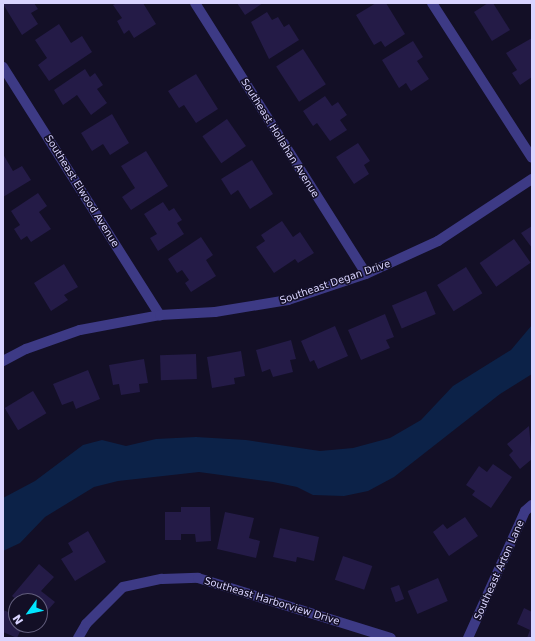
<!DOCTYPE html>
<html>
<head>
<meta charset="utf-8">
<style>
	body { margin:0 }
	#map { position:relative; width:535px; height:641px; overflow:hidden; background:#130f26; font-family:"DejaVu Sans",sans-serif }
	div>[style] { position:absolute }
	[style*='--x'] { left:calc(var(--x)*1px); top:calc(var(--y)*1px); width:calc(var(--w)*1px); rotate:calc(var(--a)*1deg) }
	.water>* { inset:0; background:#0c2248 }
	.building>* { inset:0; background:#241b47; transform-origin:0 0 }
	.minor>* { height:10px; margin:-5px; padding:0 5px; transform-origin:5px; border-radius:5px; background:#3d3a85 }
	span { translate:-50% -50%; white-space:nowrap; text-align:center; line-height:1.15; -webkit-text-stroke:3px #130f26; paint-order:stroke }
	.street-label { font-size:10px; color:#d9d4ff }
	.frame { position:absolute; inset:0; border:4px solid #d9d4ff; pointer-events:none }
	.north { position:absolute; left:8px; top:593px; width:40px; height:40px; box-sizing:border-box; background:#130f26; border:1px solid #625e7d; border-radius:50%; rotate:237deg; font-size:11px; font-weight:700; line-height:16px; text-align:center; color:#d9d4ff }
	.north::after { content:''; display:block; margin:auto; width:14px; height:18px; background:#00e5ff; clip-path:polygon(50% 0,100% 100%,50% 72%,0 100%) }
</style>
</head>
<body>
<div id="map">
	<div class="water">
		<div style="clip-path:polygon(532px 325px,532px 374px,500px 394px,394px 477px,368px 491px,344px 496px,313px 495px,297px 487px,273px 482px,199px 472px,118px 481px,94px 487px,45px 517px,20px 543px,3px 551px,3px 498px,35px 481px,83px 445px,102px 440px,126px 446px,156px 439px,196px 437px,246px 440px,320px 451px,353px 448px,390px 438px,421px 420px,453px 386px,511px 350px)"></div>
	</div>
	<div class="building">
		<div style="clip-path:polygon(34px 3px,38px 9px,31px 13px,38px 24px,22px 35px,3px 4px)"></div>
		<div style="clip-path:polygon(117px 3px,143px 3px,156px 24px,134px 38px,129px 30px,124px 34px,117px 21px,122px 18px,113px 5px)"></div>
		<div style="clip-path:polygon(237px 3px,263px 3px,245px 15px)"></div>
		<div style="clip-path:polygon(376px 3px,386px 3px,405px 34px,385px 47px,381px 41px,374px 45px,356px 15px)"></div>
		<div style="clip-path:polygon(488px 3px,493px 3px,510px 30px,492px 41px,474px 12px)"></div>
		<div style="clip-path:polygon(267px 12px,272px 20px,278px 17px,284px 27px,289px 24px,299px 40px,269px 59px,251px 22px)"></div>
		<div style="clip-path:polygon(59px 24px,71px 43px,82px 36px,92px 52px,49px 81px,38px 65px,47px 58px,35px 40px)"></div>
		<div style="clip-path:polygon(532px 38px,532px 77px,520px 85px,512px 73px,517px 70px,506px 53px)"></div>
		<div style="clip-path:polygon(413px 41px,423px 57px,417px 61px,429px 79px,411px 91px,406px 83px,399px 88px,382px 60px)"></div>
		<div style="left:303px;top:49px;width:42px;height:32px;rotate:57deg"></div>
		<div style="clip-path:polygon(85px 69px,90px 77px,95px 73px,103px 85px,97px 89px,107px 103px,91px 115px,77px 95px,63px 105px,54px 90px)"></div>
		<div style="clip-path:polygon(196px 74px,218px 109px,196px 123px,184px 105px,179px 108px,168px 91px)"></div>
		<div style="clip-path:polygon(325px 96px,332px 106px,338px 102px,347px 115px,340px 120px,347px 130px,330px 141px,317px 123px,313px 126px,303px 111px)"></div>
		<div style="clip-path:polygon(112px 114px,129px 143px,110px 155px,103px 144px,92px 151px,81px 133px)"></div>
		<div style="left:227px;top:119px;width:33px;height:30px;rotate:55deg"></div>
		<div style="clip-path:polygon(358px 143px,370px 161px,364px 165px,369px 174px,354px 184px,336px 157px)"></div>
		<div style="clip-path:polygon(146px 151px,168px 186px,131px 210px,122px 197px,135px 188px,121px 166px)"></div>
		<div style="clip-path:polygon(3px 154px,13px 171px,22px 166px,31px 180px,3px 197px)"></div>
		<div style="clip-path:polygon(252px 160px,273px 194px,250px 209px,238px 190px,231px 195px,221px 179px)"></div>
		<div style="clip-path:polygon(38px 193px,47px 206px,39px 212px,51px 229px,31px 242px,27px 236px,21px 240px,14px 229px,20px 225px,11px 211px)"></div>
		<div style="clip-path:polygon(163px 202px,169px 211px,174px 208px,182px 220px,177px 223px,184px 234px,158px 251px,150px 238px,157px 234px,144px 214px)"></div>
		<div style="clip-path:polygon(282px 221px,293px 237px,300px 232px,314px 253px,298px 263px,295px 259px,274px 273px,256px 247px,265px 241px,261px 235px)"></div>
		<div style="clip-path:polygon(532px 226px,532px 248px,521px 233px)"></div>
		<div style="clip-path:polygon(201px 237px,213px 255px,206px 260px,216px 276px,191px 292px,185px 283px,189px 280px,182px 270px,177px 273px,168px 259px)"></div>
		<div style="left:514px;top:239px;width:29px;height:42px;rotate:55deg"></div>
		<div style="clip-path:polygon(64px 264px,78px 287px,64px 295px,68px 300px,51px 311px,34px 283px)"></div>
		<div style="left:466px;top:267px;width:31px;height:34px;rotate:58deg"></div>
		<div style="left:426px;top:291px;width:25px;height:37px;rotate:67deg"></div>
		<div style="clip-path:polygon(385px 314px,394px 337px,386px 340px,390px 348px,361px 360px,348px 330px)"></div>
		<div style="clip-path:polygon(335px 326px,348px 356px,318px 369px,314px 360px,310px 362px,301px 341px)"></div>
		<div style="clip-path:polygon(291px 340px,296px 359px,290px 360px,293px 372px,273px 377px,270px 369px,262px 372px,256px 350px)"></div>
		<div style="clip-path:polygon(241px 351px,245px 376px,234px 378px,235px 384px,212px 388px,207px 357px)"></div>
		<div style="left:196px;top:354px;width:25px;height:36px;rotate:88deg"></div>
		<div style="clip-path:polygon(144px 359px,148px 383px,139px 384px,140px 392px,121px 395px,119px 384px,113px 385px,109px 365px)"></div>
		<div style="clip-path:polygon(88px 370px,100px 399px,76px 409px,73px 401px,62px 405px,53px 384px)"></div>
		<div style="left:33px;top:391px;width:26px;height:33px;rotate:59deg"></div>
		<div style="clip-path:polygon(529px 426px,532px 459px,520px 469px,509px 455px,513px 451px,507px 444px)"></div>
		<div style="clip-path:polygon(493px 464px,512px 477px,491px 508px,472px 495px,475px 491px,466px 485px,479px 466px,487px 472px)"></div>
		<div style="clip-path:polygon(181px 507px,210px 507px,211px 541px,196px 542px,195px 534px,181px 534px,181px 540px,165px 540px,165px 512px,181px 512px)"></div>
		<div style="clip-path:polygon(225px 512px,254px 518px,249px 538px,260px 541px,256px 558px,217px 549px)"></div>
		<div style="clip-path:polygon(465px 517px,478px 536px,449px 556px,433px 532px,443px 524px,447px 529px)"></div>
		<div style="clip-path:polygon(280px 528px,319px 537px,314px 561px,297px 557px,296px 562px,273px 557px)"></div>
		<div style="clip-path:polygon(88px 531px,106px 562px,75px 581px,61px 559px,73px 552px,68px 543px)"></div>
		<div style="left:343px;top:556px;width:31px;height:25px;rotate:19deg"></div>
		<div style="clip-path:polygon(39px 564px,54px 577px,41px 591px,55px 602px,40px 619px,40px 601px,18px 601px,12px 596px)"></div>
		<div style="left:438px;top:578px;width:25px;height:33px;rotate:67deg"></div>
		<div style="left:399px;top:585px;width:15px;height:9px;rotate:70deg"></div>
		<div style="clip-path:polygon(524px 608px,532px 612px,532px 638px,527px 638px,530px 630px,517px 624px)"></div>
		<div style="clip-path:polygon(3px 610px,16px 615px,16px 625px,23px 625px,17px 638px,3px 632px)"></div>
	</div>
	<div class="minor">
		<div style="--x:195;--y:3;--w:320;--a:57.7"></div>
		<div style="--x:432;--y:3;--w:184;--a:57.2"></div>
		<div style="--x:3;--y:67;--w:294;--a:57.7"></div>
		<div style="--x:3;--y:361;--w:26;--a:-28"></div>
		<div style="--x:26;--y:349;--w:57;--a:-19.4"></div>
		<div style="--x:80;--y:330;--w:81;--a:-10.6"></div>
		<div style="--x:160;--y:315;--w:55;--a:-3.1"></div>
		<div style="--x:215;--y:312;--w:74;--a:-9.3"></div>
		<div style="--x:288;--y:300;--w:82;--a:-18.4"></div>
		<div style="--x:366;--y:274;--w:79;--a:-24.6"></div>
		<div style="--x:438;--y:241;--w:113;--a:-33.4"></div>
		<div style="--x:78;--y:638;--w:16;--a:-60"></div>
		<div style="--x:86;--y:624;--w:52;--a:-45"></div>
		<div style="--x:123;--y:587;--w:40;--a:-12"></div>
		<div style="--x:162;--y:579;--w:36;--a:-2"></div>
		<div style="--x:198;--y:578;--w:202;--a:17.3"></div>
		<div style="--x:468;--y:638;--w:139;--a:-65.8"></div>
		<div style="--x:525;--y:511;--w:9;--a:-41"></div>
	</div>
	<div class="street-label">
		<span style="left:280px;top:138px;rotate:58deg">Southeast Hollahan Avenue</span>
		<span style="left:82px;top:191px;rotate:58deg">Southeast Elwood Avenue</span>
		<span style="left:335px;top:282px;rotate:-19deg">Southeast Degan Drive</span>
		<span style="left:499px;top:570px;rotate:-66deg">Southeast Arton Lane</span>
		<span style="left:272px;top:601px;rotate:17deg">Southeast Harborview Drive</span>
	</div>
	<div class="frame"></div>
	<div class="north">N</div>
</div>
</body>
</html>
